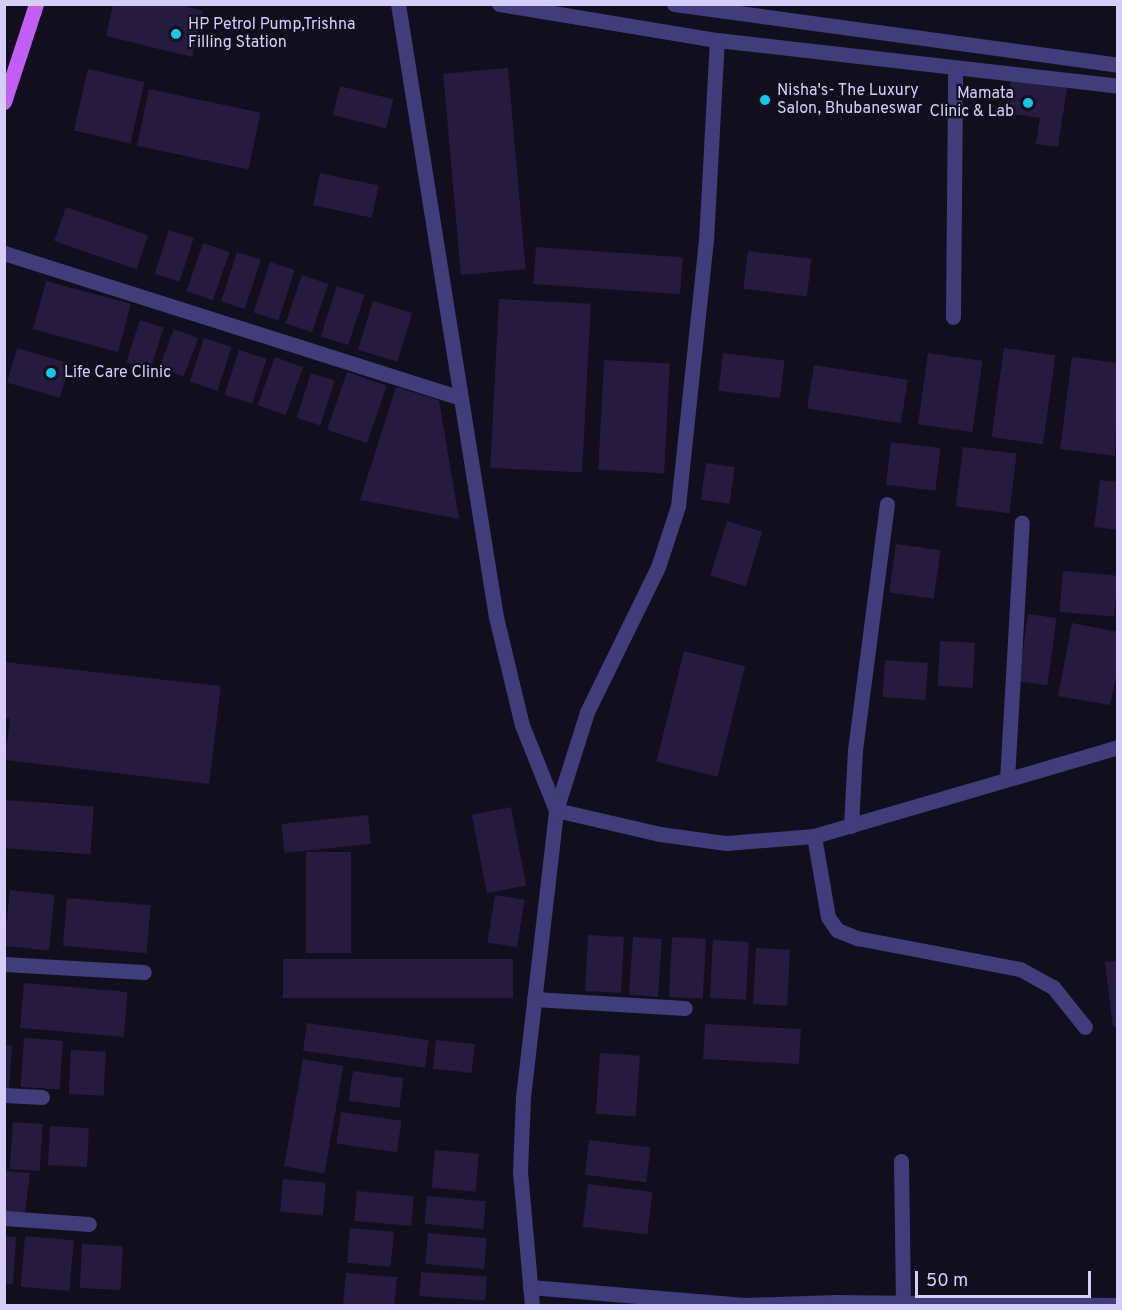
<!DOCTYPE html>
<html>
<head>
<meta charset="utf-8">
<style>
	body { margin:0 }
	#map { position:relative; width:1122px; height:1310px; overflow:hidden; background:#110e1e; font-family:Overpass,sans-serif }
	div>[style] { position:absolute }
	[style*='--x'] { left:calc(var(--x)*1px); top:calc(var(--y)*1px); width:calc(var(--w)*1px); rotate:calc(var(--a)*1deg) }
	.building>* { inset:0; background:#241b3e; transform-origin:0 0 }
	.minor>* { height:15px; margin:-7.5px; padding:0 7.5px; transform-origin:7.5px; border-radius:7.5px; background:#413c7a }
	.major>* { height:15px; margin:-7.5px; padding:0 7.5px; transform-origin:7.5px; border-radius:7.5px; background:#c25ef3 }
	.dots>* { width:16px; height:16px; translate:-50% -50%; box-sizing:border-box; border:3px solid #110e1e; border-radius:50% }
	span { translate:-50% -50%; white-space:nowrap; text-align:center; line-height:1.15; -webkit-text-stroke:4.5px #110e1e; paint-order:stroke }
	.poi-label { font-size:16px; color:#d5cefb }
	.left { translate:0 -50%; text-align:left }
	.right { translate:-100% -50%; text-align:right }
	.frame { position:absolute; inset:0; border:6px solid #d5cefb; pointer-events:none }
	.scale { position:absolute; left:915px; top:1271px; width:176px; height:27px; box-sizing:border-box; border:3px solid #d5cefb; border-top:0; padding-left:8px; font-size:18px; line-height:21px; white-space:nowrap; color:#d5cefb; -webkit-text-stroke:4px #110e1e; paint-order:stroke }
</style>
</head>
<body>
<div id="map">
	<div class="building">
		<div style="clip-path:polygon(113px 4px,177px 4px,203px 11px,192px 57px,106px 36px)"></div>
		<div style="left:508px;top:68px;width:202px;height:65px;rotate:85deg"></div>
		<div style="left:88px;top:69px;width:58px;height:63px;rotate:13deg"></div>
		<div style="clip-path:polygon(1011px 80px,1067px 88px,1058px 147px,1036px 144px,1040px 118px,1006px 113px)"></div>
		<div style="left:340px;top:86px;width:55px;height:30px;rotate:14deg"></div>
		<div style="left:149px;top:89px;width:114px;height:58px;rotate:12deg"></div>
		<div style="left:320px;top:173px;width:60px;height:33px;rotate:12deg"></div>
		<div style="left:66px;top:207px;width:87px;height:36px;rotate:19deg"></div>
		<div style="left:169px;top:230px;width:26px;height:46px;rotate:18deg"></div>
		<div style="left:203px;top:243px;width:28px;height:51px;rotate:19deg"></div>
		<div style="left:536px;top:247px;width:147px;height:37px;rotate:4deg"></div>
		<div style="left:748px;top:251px;width:64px;height:38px;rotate:7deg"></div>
		<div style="left:237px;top:252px;width:25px;height:52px;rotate:18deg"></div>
		<div style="left:270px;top:262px;width:26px;height:53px;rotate:18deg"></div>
		<div style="left:302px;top:275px;width:28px;height:51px;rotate:19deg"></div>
		<div style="left:46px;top:281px;width:88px;height:50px;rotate:15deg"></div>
		<div style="left:337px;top:286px;width:29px;height:53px;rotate:18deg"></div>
		<div style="left:499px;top:299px;width:92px;height:169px;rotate:3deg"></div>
		<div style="left:373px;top:301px;width:41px;height:51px;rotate:17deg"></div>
		<div style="left:140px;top:320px;width:25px;height:45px;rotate:18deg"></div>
		<div style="left:174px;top:329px;width:26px;height:41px;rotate:21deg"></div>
		<div style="left:204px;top:338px;width:29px;height:46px;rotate:18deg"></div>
		<div style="left:17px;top:348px;width:55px;height:36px;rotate:16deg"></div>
		<div style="left:1004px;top:348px;width:52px;height:90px;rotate:8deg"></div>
		<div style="left:239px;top:350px;width:29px;height:47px;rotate:18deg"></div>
		<div style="left:723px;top:353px;width:62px;height:38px;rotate:7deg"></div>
		<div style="left:928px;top:353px;width:55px;height:72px;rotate:8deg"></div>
		<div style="left:275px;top:357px;width:30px;height:51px;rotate:20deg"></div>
		<div style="clip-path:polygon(1072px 357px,1118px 363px,1115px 456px,1060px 449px)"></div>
		<div style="left:604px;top:360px;width:66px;height:110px;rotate:3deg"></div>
		<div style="left:814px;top:365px;width:95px;height:44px;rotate:9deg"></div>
		<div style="left:347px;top:372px;width:42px;height:61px;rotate:19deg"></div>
		<div style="left:311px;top:373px;width:25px;height:47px;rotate:18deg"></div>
		<div style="clip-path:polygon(396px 387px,439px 400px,459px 519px,360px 500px)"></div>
		<div style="left:891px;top:442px;width:50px;height:43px;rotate:7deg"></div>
		<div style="left:963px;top:447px;width:54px;height:60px;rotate:7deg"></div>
		<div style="left:706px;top:463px;width:29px;height:37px;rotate:8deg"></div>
		<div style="clip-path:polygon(1100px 480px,1118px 482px,1118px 530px,1094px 527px)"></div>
		<div style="left:727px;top:521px;width:37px;height:57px;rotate:17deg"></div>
		<div style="left:896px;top:544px;width:45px;height:49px;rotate:8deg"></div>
		<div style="left:1063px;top:571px;width:55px;height:41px;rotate:5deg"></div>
		<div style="left:1028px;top:614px;width:29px;height:68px;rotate:8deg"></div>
		<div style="clip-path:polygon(1072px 623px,1118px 632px,1118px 668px,1110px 705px,1058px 696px)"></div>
		<div style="left:940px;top:641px;width:35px;height:45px;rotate:3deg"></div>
		<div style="left:684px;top:651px;width:63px;height:114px;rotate:14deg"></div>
		<div style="left:885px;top:660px;width:43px;height:37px;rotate:4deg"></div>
		<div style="clip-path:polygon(4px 662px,221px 686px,209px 784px,5px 760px,10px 719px,4px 718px)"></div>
		<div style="left:4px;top:800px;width:90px;height:48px;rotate:4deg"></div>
		<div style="left:511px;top:807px;width:80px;height:40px;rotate:79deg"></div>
		<div style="left:368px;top:815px;width:29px;height:87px;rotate:84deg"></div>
		<div style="left:306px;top:852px;width:45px;height:101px"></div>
		<div style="left:10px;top:890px;width:45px;height:56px;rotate:6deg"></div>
		<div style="left:495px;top:895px;width:30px;height:48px;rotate:9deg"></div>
		<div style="left:67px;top:898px;width:84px;height:48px;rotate:5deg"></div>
		<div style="left:588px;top:935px;width:36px;height:56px;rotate:3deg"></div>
		<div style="left:633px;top:937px;width:29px;height:58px;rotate:4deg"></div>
		<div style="left:672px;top:937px;width:34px;height:60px;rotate:3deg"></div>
		<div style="left:713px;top:940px;width:36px;height:58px;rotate:3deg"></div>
		<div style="left:756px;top:948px;width:34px;height:56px;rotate:3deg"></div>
		<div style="left:283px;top:959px;width:230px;height:39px"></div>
		<div style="clip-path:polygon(1118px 961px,1118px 1026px,1113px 1027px,1105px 962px)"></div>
		<div style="left:24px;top:983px;width:104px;height:45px;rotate:5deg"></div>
		<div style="left:307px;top:1023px;width:123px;height:28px;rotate:8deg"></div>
		<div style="left:705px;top:1024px;width:96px;height:35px;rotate:3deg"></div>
		<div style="left:24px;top:1038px;width:39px;height:49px;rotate:4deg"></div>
		<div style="left:436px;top:1040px;width:39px;height:29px;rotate:6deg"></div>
		<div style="clip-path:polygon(4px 1045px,12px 1046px,9px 1088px,4px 1087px)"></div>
		<div style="left:71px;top:1050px;width:35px;height:44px;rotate:3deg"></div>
		<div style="left:600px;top:1053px;width:40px;height:61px;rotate:4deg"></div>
		<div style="left:303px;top:1059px;width:41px;height:109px;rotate:10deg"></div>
		<div style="left:353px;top:1071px;width:51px;height:30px;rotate:8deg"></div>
		<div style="left:341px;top:1112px;width:61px;height:32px;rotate:8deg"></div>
		<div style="left:13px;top:1122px;width:30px;height:47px;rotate:4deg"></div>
		<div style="left:50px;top:1126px;width:39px;height:39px;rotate:3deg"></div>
		<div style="left:589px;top:1140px;width:62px;height:35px;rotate:7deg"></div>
		<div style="left:435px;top:1150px;width:44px;height:38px;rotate:5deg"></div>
		<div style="clip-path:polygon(4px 1171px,30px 1173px,25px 1214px,4px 1213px)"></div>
		<div style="left:283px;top:1179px;width:43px;height:33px;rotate:5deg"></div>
		<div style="left:588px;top:1184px;width:65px;height:43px;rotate:7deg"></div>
		<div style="left:357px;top:1191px;width:57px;height:30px;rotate:5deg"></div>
		<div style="left:427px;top:1196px;width:59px;height:28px;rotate:5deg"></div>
		<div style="left:350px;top:1228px;width:44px;height:35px;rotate:5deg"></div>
		<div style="left:428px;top:1233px;width:59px;height:31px;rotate:5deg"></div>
		<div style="clip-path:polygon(4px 1236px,16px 1237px,13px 1284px,4px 1284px)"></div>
		<div style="left:25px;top:1236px;width:49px;height:51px;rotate:5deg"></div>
		<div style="left:82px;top:1244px;width:41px;height:44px;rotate:3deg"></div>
		<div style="left:421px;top:1272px;width:66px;height:24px;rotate:4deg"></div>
		<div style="clip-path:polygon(346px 1273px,397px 1277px,394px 1306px,343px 1306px)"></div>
	</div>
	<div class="minor">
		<div style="--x:398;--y:4;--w:621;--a:80.92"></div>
		<div style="--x:496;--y:617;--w:111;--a:76.5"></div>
		<div style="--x:522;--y:725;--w:92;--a:68.2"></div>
		<div style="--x:556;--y:810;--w:107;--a:13"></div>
		<div style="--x:660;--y:834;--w:67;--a:7.8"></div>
		<div style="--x:726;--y:843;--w:88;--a:-4.5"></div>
		<div style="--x:814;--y:836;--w:317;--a:-16.3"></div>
		<div style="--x:499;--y:4;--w:221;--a:9.4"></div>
		<div style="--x:717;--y:40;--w:404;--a:6.5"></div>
		<div style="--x:674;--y:4;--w:448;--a:7.8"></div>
		<div style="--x:4;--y:253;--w:479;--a:17.6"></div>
		<div style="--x:953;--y:317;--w:249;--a:-89.5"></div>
		<div style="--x:1007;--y:779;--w:257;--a:-86.7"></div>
		<div style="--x:851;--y:826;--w:76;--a:-87"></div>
		<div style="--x:855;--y:750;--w:248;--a:-82.6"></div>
		<div style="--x:814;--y:836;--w:82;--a:80.2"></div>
		<div style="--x:828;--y:917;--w:16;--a:55"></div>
		<div style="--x:837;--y:930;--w:22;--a:22"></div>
		<div style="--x:857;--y:938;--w:166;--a:10.8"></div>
		<div style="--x:1020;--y:969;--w:38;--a:29"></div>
		<div style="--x:1053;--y:987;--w:51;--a:51.3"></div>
		<div style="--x:4;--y:964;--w:140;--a:3.3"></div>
		<div style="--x:534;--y:999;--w:151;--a:3.4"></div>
		<div style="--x:4;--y:1095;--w:38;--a:3"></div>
		<div style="--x:901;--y:1161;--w:142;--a:89.2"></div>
		<div style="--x:4;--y:1218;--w:85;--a:4"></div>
		<div style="--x:530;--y:1287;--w:215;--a:4.8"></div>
		<div style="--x:744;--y:1305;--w:92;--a:-1.9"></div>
		<div style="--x:836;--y:1302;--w:282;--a:0.6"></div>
		<div style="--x:532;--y:1306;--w:135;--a:-95.1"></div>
		<div style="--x:520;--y:1172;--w:75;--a:-87.7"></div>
		<div style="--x:523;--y:1097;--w:289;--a:-83.4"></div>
		<div style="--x:556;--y:810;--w:103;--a:-72.4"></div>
		<div style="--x:587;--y:712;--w:161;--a:-63.9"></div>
		<div style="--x:658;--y:567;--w:64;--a:-71.8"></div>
		<div style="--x:678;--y:506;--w:266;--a:-84"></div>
		<div style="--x:706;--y:241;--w:201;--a:-86.9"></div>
	</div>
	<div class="major">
		<div style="--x:4;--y:102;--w:103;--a:-71.9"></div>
	</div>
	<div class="dots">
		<div style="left:176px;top:34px;background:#11c7e5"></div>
		<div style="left:765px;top:100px;background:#11c7e5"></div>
		<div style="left:1028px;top:103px;background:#11c7e5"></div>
		<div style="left:51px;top:373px;background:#11c7e5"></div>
	</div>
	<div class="poi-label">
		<span class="left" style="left:188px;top:34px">HP Petrol Pump,Trishna<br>Filling Station</span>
		<span class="left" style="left:777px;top:100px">Nisha's- The Luxury<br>Salon, Bhubaneswar</span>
		<span class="right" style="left:1014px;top:103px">Mamata<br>Clinic &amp; Lab</span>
		<span class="left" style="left:64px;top:373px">Life Care Clinic</span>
	</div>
	<div class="frame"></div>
	<div class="scale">50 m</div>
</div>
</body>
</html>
